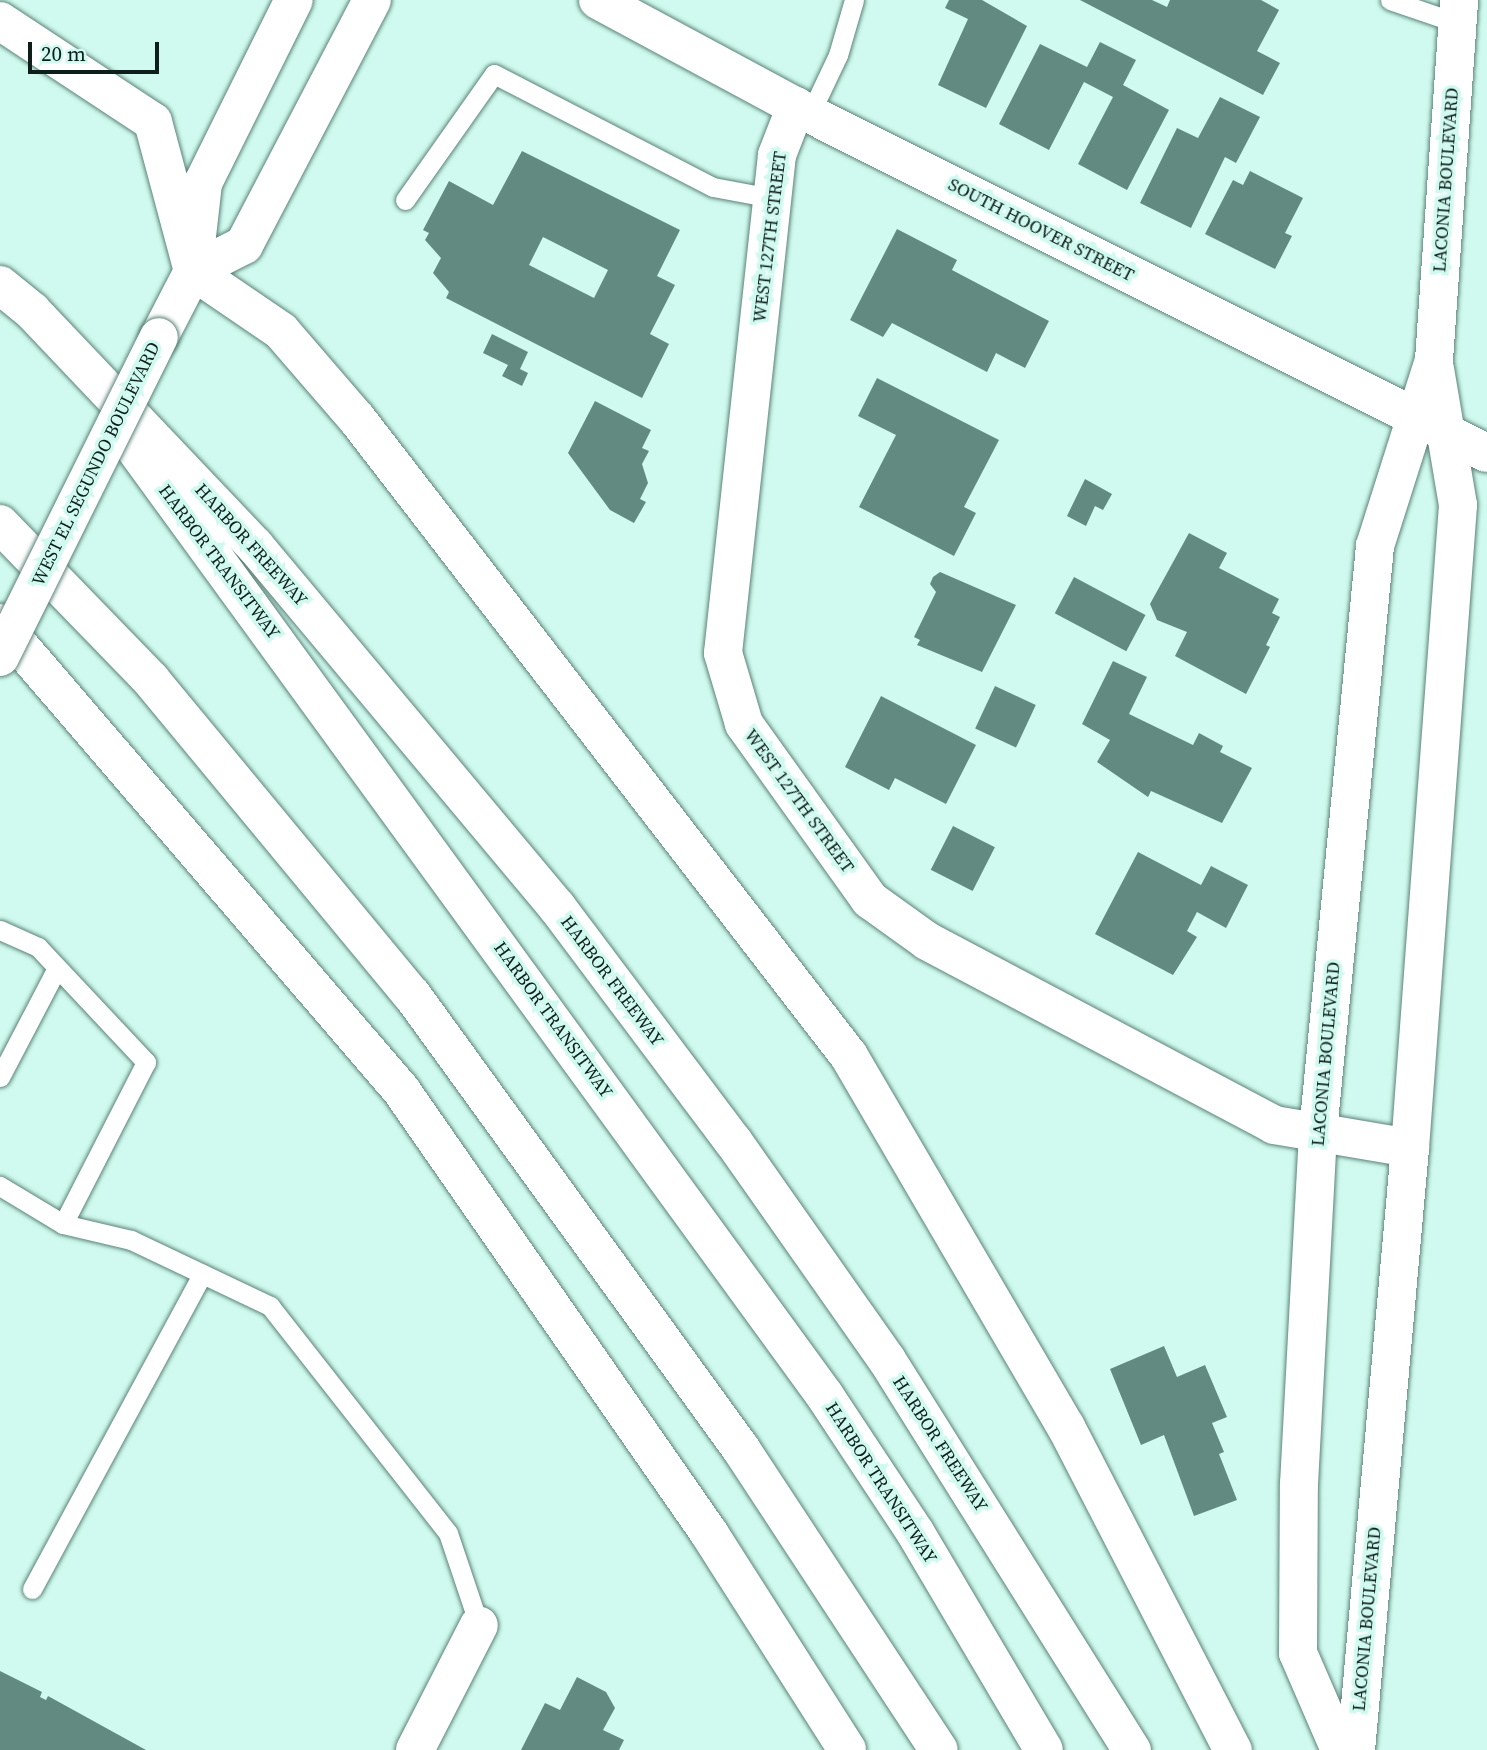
<!DOCTYPE html>
<html>
<head>
<meta charset="utf-8">
<style>
	body { margin:0 }
	#map { position:relative; width:1487px; height:1750px; overflow:hidden; background:#d0faef; font-family:"Source Serif 4",serif }
	div>[style] { position:absolute }
	[style*='--x'] { left:calc(var(--x)*1px); top:calc(var(--y)*1px); width:calc(var(--w)*1px); rotate:calc(var(--a)*1deg) }
	.building>* { inset:0; background:#638a80; transform-origin:0 0 }
	.roads { filter:drop-shadow(0 0 2px #5b8278) drop-shadow(0 0 2px #5b8278) }
	.service>* { height:19px; margin:-9.5px; padding:0 9.5px; transform-origin:9.5px; border-radius:9.5px; background:#fff }
	.minor>* { height:38px; margin:-19px; padding:0 19px; transform-origin:19px; border-radius:19px; background:#fff }
	.tertiary>* { height:38px; margin:-19px; padding:0 19px; transform-origin:19px; border-radius:19px; background:#fff }
	.primary>* { height:38px; margin:-19px; padding:0 19px; transform-origin:19px; border-radius:19px; background:#fff }
	.motorway>* { height:38px; margin:-19px; padding:0 19px; transform-origin:19px; border-radius:19px; background:#fff }
	.bridges { filter:drop-shadow(0 0 2px #5b8278) drop-shadow(0 0 2px #5b8278) }
	.primary-bridge>* { height:38px; margin:-19px; padding:0 19px; transform-origin:19px; border-radius:19px; background:#fff }
	span { translate:-50% -50%; white-space:nowrap; text-align:center; line-height:1.15; -webkit-text-stroke:7px #d0faef; paint-order:stroke }
	.street-label { font-size:18px; color:#0e1e1b }
	.scale { position:absolute; left:28px; top:42px; width:131px; height:32px; box-sizing:border-box; border:4px solid #0e1e1b; border-top:0; padding-left:9px; font-size:21px; line-height:24px; white-space:nowrap; color:#0e1e1b; -webkit-text-stroke:5px #d0faef; paint-order:stroke }
</style>
</head>
<body>
<div id="map">
	<div class="building">
		<div style="clip-path:polygon(949px 0,982px 0,1027px 26px,986px 108px,938px 85px,968px 19px,945px 8px)"></div>
		<div style="clip-path:polygon(1080px 0,1152px 0,1167px 7px,1170px 0,1261px 0,1279px 10px,1257px 51px,1280px 63px,1263px 95px)"></div>
		<div style="clip-path:polygon(1100px 42px,1136px 60px,1123px 85px,1169px 110px,1127px 190px,1078px 164px,1113px 97px,1084px 82px,1049px 150px,999px 124px,1040px 44px,1087px 67px)"></div>
		<div style="clip-path:polygon(1220px 97px,1260px 117px,1236px 163px,1225px 157px,1191px 228px,1140px 203px,1177px 128px,1198px 138px)"></div>
		<div style="clip-path:polygon(evenodd,522px 151px,680px 230px,657px 276px,675px 285px,650px 334px,669px 344px,642px 398px,446px 298px,449px 292px,433px 273px,441px 258px,425px 240px,429px 233px,423px 230px,449px 181px,493px 205px,522px 151px,543px 237px,608px 270px,594px 298px,529px 265px,543px 237px)"></div>
		<div style="clip-path:polygon(1250px 171px,1303px 198px,1285px 233px,1292px 236px,1275px 269px,1205px 234px,1233px 180px,1243px 185px)"></div>
		<div style="clip-path:polygon(897px 229px,957px 260px,952px 270px,1049px 321px,1025px 368px,996px 353px,987px 372px,892px 323px,883px 337px,850px 320px)"></div>
		<div style="clip-path:polygon(492px 334px,528px 352px,520px 369px,528px 373px,522px 386px,502px 376px,508px 365px,483px 353px)"></div>
		<div style="clip-path:polygon(877px 378px,999px 440px,964px 507px,976px 513px,954px 556px,859px 507px,896px 435px,858px 416px)"></div>
		<div style="clip-path:polygon(595px 401px,651px 430px,642px 448px,649px 451px,642px 464px,648px 483px,640px 499px,646px 502px,634px 523px,610px 510px,568px 453px)"></div>
		<div style="clip-path:polygon(1085px 479px,1112px 494px,1103px 510px,1095px 506px,1086px 526px,1067px 516px)"></div>
		<div style="clip-path:polygon(1189px 533px,1227px 553px,1219px 568px,1279px 599px,1272px 613px,1280px 617px,1266px 645px,1270px 647px,1246px 694px,1175px 656px,1187px 632px,1157px 620px,1150px 604px)"></div>
		<div style="clip-path:polygon(940px 572px,1016px 605px,982px 672px,917px 645px,920px 640px,914px 637px,936px 592px,930px 584px,933px 577px)"></div>
		<div style="left:1074px;top:577px;width:81px;height:41px;rotate:28deg"></div>
		<div style="clip-path:polygon(1113px 661px,1147px 677px,1129px 714px,1193px 745px,1199px 733px,1223px 746px,1220px 752px,1252px 768px,1222px 823px,1151px 791px,1148px 797px,1097px 762px,1110px 740px,1082px 724px)"></div>
		<div style="left:995px;top:686px;width:45px;height:47px;rotate:25deg"></div>
		<div style="clip-path:polygon(881px 696px,976px 745px,946px 804px,895px 778px,889px 790px,845px 767px)"></div>
		<div style="left:953px;top:826px;width:47px;height:49px;rotate:27deg"></div>
		<div style="clip-path:polygon(1138px 852px,1201px 885px,1211px 866px,1248px 885px,1226px 928px,1197px 912px,1187px 931px,1197px 937px,1173px 975px,1095px 934px)"></div>
		<div style="clip-path:polygon(1164px 1346px,1177px 1377px,1205px 1365px,1227px 1417px,1212px 1423px,1224px 1452px,1219px 1454px,1237px 1500px,1194px 1516px,1164px 1435px,1141px 1445px,1110px 1369px)"></div>
		<div style="clip-path:polygon(0 1671px,42px 1692px,40px 1697px,46px 1700px,48px 1696px,146px 1750px,0 1750px)"></div>
		<div style="clip-path:polygon(577px 1677px,606px 1692px,615px 1708px,603px 1730px,624px 1740px,619px 1750px,521px 1750px,545px 1703px,560px 1710px)"></div>
	</div>
	<div class="roads">
		<div class="service">
			<div style="--x:1390;--y:0;--w:71;--a:18.9"></div>
			<div style="--x:810;--y:114;--w:65;--a:-64.6"></div>
			<div style="--x:838;--y:55;--w:57;--a:-73.8"></div>
			<div style="--x:405;--y:200;--w:154;--a:-54.8"></div>
			<div style="--x:494;--y:74;--w:246;--a:27.3"></div>
			<div style="--x:713;--y:187;--w:60;--a:10.6"></div>
			<div style="--x:0;--y:930;--w:42;--a:24.1"></div>
			<div style="--x:38;--y:947;--w:158;--a:46.8"></div>
			<div style="--x:146;--y:1062;--w:182;--a:117.1"></div>
			<div style="--x:63;--y:1224;--w:74;--a:-148.9"></div>
			<div style="--x:0;--y:1077;--w:123;--a:-62.4"></div>
			<div style="--x:63;--y:1224;--w:70;--a:13.2"></div>
			<div style="--x:131;--y:1240;--w:154;--a:25.4"></div>
			<div style="--x:270;--y:1306;--w:288;--a:51.9"></div>
			<div style="--x:448;--y:1533;--w:97;--a:71.4"></div>
			<div style="--x:32;--y:1589;--w:358;--a:-61.6"></div>
		</div>
		<div class="minor">
			<div style="--x:796;--y:106;--w:53;--a:111.2"></div>
			<div style="--x:777;--y:155;--w:501;--a:96.19"></div>
			<div style="--x:723;--y:653;--w:74;--a:73.5"></div>
			<div style="--x:744;--y:724;--w:216;--a:54.4"></div>
			<div style="--x:870;--y:900;--w:70;--a:35.7"></div>
			<div style="--x:927;--y:941;--w:393;--a:27.9"></div>
			<div style="--x:1274;--y:1125;--w:138;--a:9.6"></div>
			<div style="--x:415;--y:1750;--w:140;--a:-62.9"></div>
		</div>
		<div class="tertiary">
			<div style="--x:598;--y:0;--w:241;--a:28.3"></div>
			<div style="--x:810;--y:114;--w:757;--a:26.6"></div>
			<div style="--x:1340;--y:1750;--w:106;--a:-113.4"></div>
			<div style="--x:1298;--y:1653;--w:169;--a:-89.7"></div>
			<div style="--x:1299;--y:1484;--w:353;--a:-86.9"></div>
			<div style="--x:1318;--y:1132;--w:589;--a:-84.44"></div>
			<div style="--x:1375;--y:546;--w:195;--a:-72.4"></div>
			<div style="--x:1434;--y:360;--w:361;--a:-86"></div>
			<div style="--x:1356;--y:1750;--w:604;--a:-84.87"></div>
			<div style="--x:1410;--y:1148;--w:645;--a:-85.73"></div>
			<div style="--x:1458;--y:505;--w:138;--a:-99.6"></div>
		</div>
		<div class="primary">
			<div style="--x:193;--y:271;--w:57;--a:-27"></div>
			<div style="--x:244;--y:245;--w:276;--a:-62.4"></div>
			<div style="--x:159;--y:337;--w:74;--a:-62.7"></div>
			<div style="--x:193;--y:271;--w:89;--a:-83.5"></div>
			<div style="--x:203;--y:183;--w:204;--a:-63.6"></div>
		</div>
		<div class="motorway">
			<div style="--x:0;--y:21;--w:183;--a:33.4"></div>
			<div style="--x:153;--y:122;--w:154;--a:75"></div>
			<div style="--x:193;--y:271;--w:107;--a:34.3"></div>
			<div style="--x:281;--y:331;--w:116;--a:49.2"></div>
			<div style="--x:357;--y:419;--w:805;--a:52.32"></div>
			<div style="--x:849;--y:1056;--w:430;--a:59.7"></div>
			<div style="--x:1066;--y:1427;--w:364;--a:62.7"></div>
			<div style="--x:0;--y:285;--w:41;--a:39.1"></div>
			<div style="--x:32;--y:311;--w:324;--a:46.5"></div>
			<div style="--x:255;--y:546;--w:471;--a:50.1"></div>
			<div style="--x:557;--y:907;--w:293;--a:53.1"></div>
			<div style="--x:733;--y:1141;--w:268;--a:54.9"></div>
			<div style="--x:887;--y:1360;--w:461;--a:57.9"></div>
			<div style="--x:136;--y:450;--w:1170;--a:53.93"></div>
			<div style="--x:825;--y:1396;--w:163;--a:56.5"></div>
			<div style="--x:915;--y:1532;--w:253;--a:59.4"></div>
			<div style="--x:0;--y:524;--w:217;--a:45.9"></div>
			<div style="--x:151;--y:680;--w:409;--a:50.4"></div>
			<div style="--x:412;--y:995;--w:561;--a:54.07"></div>
			<div style="--x:741;--y:1449;--w:360;--a:56.7"></div>
			<div style="--x:0;--y:623;--w:616;--a:49.35"></div>
			<div style="--x:401;--y:1090;--w:540;--a:55.19"></div>
			<div style="--x:709;--y:1533;--w:257;--a:57.5"></div>
		</div>
	</div>
	<div class="bridges">
		<div class="primary-bridge">
			<div style="--x:0;--y:657;--w:357;--a:-63.6"></div>
		</div>
	</div>
	<div class="street-label">
		<span style="left:1446px;top:180px;rotate:-86deg">LACONIA BOULEVARD</span>
		<span style="left:1041px;top:230px;rotate:27deg">SOUTH HOOVER STREET</span>
		<span style="left:770px;top:237px;rotate:-83deg">WEST 127TH STREET</span>
		<span style="left:96px;top:464px;rotate:-64deg">WEST EL SEGUNDO BOULEVARD</span>
		<span style="left:251px;top:545px;rotate:48deg">HARBOR FREEWAY</span>
		<span style="left:219px;top:562px;rotate:53deg">HARBOR TRANSITWAY</span>
		<span style="left:799px;top:801px;rotate:54deg">WEST 127TH STREET</span>
		<span style="left:612px;top:981px;rotate:53deg">HARBOR FREEWAY</span>
		<span style="left:553px;top:1020px;rotate:54deg">HARBOR TRANSITWAY</span>
		<span style="left:1326px;top:1054px;rotate:-85deg">LACONIA BOULEVARD</span>
		<span style="left:940px;top:1444px;rotate:57deg">HARBOR FREEWAY</span>
		<span style="left:881px;top:1483px;rotate:57deg">HARBOR TRANSITWAY</span>
		<span style="left:1367px;top:1619px;rotate:-85deg">LACONIA BOULEVARD</span>
	</div>
	<div class="scale">20 m</div>
</div>
</body>
</html>
